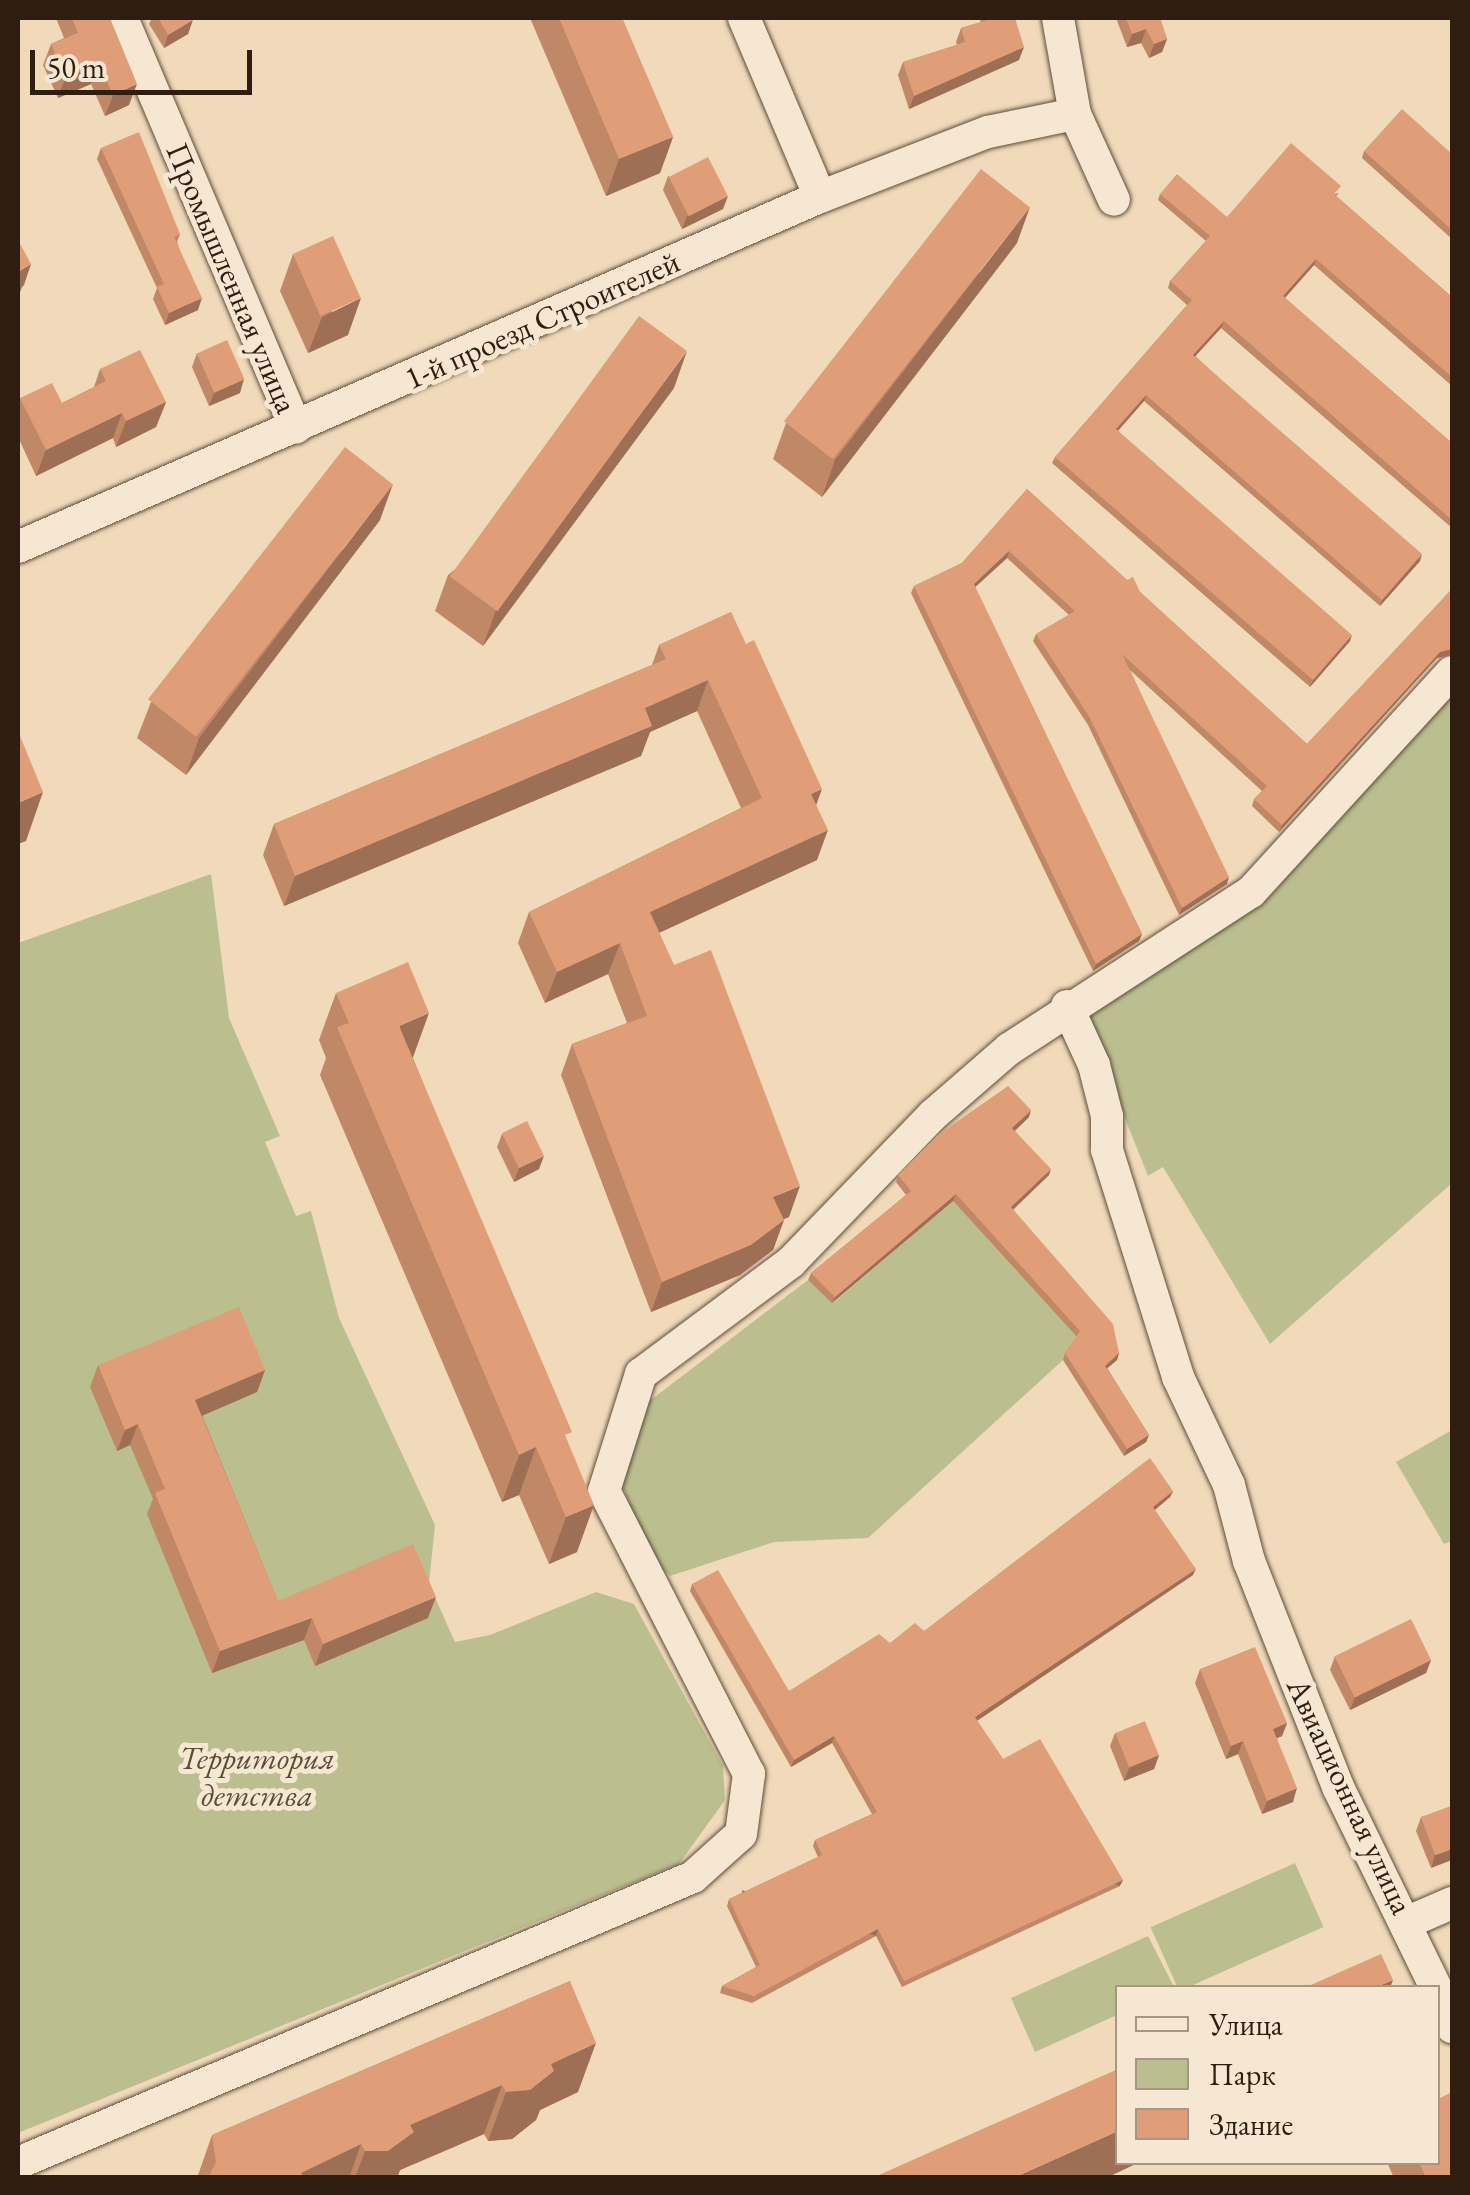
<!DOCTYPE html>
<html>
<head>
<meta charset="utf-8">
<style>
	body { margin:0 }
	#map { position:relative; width:1470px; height:2195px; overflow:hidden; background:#f0daba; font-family:"EB Garamond",serif }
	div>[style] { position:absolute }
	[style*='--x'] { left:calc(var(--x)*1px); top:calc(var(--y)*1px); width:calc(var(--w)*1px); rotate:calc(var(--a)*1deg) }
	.green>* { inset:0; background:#bbbf8f; transform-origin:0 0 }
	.roads { filter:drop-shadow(0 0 2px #604c3b) drop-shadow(0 0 2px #604c3b) }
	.minor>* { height:32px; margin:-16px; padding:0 16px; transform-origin:16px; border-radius:16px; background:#f5e7d2 }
	.wall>* { inset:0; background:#c18867 }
	.shaded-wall>* { inset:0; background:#9d6f54; transform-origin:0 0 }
	.building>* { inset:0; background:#e09e78; transform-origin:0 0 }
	span { translate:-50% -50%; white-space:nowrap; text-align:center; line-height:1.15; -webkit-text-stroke:10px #f5e7d2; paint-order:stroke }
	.street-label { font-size:32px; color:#301d11 }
	.park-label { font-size:32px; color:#5a4e37; font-style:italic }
	.frame { position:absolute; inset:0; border:20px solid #301d11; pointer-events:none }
	.legend { position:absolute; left:1115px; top:1985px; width:325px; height:180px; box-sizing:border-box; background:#f5e7d2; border:2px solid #a69685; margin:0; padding:12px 18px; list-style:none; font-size:30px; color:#301d11 }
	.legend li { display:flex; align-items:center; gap:20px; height:50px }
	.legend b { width:50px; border:2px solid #a69685 }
	.scale { position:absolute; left:30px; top:50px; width:222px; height:45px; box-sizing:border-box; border:5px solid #301d11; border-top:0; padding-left:12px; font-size:30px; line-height:35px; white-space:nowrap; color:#301d11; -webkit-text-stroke:8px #f5e7d2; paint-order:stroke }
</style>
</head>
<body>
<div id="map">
	<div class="green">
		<div style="clip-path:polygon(1452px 674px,1452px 1183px,1270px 1344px,1163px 1167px,1148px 1176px,1075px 993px,1240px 894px)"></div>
		<div style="clip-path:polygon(211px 874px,229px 1018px,280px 1136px,265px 1142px,296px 1216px,311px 1211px,339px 1318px,435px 1525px,429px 1584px,455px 1642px,490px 1635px,596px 1592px,634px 1604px,723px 1766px,725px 1800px,679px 1864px,18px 2133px,18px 943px)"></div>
		<div style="clip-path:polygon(953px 1201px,1078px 1338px,1063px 1360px,868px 1538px,774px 1542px,670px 1576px,649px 1558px,621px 1481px,639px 1409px,808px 1280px,833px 1303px)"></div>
		<div style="clip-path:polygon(1452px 1430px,1452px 1541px,1444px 1544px,1396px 1462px)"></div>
		<div style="left:1295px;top:1863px;width:70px;height:158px;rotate:66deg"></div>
		<div style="clip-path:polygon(1148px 1936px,1174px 1987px,1118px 1988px,1117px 2015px,1035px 2052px,1011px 1998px)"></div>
	</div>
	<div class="roads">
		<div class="minor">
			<div style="--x:122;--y:18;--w:445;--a:67"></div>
			<div style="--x:744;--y:18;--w:194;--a:67"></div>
			<div style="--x:1058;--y:18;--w:97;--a:80"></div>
			<div style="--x:1075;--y:114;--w:94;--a:65.6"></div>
			<div style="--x:18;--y:547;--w:875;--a:-23.58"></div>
			<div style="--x:820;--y:197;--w:180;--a:-21.2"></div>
			<div style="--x:988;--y:132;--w:89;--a:-11.7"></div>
			<div style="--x:1067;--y:1006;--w:65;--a:65.4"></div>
			<div style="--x:1094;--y:1065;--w:53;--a:75.7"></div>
			<div style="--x:1107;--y:1116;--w:34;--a:90"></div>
			<div style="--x:1107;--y:1150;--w:238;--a:72.6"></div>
			<div style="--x:1178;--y:1377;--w:119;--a:64.7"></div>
			<div style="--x:1229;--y:1485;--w:79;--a:75.3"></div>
			<div style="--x:1249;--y:1561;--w:243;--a:68.5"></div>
			<div style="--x:1338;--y:1787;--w:224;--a:64"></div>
			<div style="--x:1408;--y:1922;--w:48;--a:-23.4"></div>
			<div style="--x:1438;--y:1992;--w:38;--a:68"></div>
			<div style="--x:18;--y:2163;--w:733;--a:-22.96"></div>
			<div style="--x:693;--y:1877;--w:64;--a:-41.9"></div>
			<div style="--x:741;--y:1834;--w:61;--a:-82.4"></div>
			<div style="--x:749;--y:1774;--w:318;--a:-117.1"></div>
			<div style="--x:604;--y:1491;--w:123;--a:-72.5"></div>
			<div style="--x:641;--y:1374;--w:187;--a:-36.7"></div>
			<div style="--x:791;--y:1262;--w:204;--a:-46"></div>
			<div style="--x:933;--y:1115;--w:101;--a:-41"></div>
			<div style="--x:1009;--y:1049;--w:288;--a:-33"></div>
			<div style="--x:1251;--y:892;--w:298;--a:-47.6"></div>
		</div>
	</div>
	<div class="wall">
		<div style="clip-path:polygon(56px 18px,110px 18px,129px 105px,105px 116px,91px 84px,58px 98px,43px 65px,51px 44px,64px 38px)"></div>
		<div style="clip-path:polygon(152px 18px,191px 18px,188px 34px,164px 48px,149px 24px)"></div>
		<div style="clip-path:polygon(530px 18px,622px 18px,673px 137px,660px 173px,606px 196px)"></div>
		<div style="clip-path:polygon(979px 18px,1015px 18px,1019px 60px,909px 109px,898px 75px,903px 62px,957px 45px,956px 42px,961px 28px,981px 22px)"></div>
		<div style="clip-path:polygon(1116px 18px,1160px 18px,1167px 39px,1162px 52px,1149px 58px,1141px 43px,1127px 47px)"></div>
		<div style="clip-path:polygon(101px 148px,180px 234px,177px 242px,198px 310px,165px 325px,153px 299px,157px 288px,97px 159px)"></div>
		<div style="clip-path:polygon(1364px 151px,1452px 154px,1452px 239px,1362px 158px)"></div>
		<div style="clip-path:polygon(668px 176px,723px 209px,682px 229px,663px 190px)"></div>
		<div style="clip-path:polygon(1339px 193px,1336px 196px,1452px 297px,1452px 386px,1314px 265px,1285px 298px,1452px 443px,1452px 528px,1221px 328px,1195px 356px,1420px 561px,1380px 606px,1144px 401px,1118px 431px,1350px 641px,1310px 687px,1052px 463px,1055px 457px,1187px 305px,1168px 288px,1170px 281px,1206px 241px,1158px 200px,1160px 194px,1227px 217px)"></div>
		<div style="clip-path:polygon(1017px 243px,822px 497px,773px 459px,786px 423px)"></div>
		<div style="clip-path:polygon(293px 254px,348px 335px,308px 353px,280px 291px)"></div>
		<div style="clip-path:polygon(197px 353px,240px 393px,209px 406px,192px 367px)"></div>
		<div style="clip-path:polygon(100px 369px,166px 402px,156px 427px,116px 447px,113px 438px,36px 476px,18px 437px,18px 406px,20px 398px,62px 403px,94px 387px)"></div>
		<div style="clip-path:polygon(674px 388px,483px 646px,435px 611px,448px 575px)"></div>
		<div style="clip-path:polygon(1027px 489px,1307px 744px,1452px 589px,1452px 655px,1437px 658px,1279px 832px,1252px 806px,1254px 799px,1262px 791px,1130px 670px,1227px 884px,1179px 915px,1088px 725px,1033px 641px,1036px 634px,1069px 615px,1007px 558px,975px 587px,1142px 934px,1139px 941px,1093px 971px,911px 593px,914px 586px,962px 563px)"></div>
		<div style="clip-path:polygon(380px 520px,186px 775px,137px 738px,151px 702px)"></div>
		<div style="clip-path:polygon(731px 612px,816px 805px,817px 860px,659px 933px,789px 1217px,784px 1219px,773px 1250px,740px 1275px,651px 1312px,561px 1075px,572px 1044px,627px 1023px,608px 974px,545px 1003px,518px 943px,529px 912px,741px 808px,697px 711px,650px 732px,641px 756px,284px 906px,263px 855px,274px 824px,652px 665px,659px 645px)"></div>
		<div style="clip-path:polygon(336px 993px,413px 1058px,568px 1443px,577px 1552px,549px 1564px,519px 1495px,502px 1502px,320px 1075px,326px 1058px,319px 1040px)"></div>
		<div style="clip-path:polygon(1029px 1117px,1015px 1131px,1049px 1175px,1013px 1210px,1119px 1353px,1117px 1360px,1107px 1368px,1149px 1435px,1146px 1442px,1124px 1456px,1063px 1360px,1065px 1353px,1077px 1337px,953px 1201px,832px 1303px,808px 1280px,811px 1273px,906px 1195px,896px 1182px,898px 1175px)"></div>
		<div style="clip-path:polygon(502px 1134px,539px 1169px,514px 1182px,497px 1147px)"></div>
		<div style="clip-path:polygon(98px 1365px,265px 1370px,257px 1392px,202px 1415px,278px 1601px,428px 1618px,315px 1666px,304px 1640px,212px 1673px,147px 1514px,153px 1499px,130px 1445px,117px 1451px,90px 1387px)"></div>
		<div style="clip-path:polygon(1173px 1491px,1170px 1497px,1155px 1510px,1193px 1575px,977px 1721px,1003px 1759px,1120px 1886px,902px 1987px,876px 1936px,752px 2003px,720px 1993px,722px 1986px,756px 1967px,727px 1906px,729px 1899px,818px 1857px,813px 1846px,815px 1840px,872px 1814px,832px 1743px,791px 1767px,690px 1591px,692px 1584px,789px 1691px,890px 1643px,924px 1631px)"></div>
		<div style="clip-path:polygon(1335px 1656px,1431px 1660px,1426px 1673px,1350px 1710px,1330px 1670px)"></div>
		<div style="clip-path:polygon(1200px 1669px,1287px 1723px,1282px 1736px,1277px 1738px,1293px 1802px,1262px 1814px,1238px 1754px,1226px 1759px,1195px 1683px)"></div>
		<div style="clip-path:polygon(1115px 1733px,1159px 1755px,1154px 1769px,1124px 1781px,1110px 1746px)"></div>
		<div style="clip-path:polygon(1452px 1811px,1431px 1868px,1416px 1831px,1421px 1817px)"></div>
		<div style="clip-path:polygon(570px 1981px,578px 2092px,540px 2110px,536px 2120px,512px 2139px,488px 2141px,484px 2134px,400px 2170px,397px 2178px,197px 2178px,212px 2135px)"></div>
		<div style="clip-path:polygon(1387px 2162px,1438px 2162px,1452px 2178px,1394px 2178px)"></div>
	</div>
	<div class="shaded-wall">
		<div style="clip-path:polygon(193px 20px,188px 34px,164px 48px,168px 35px)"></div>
		<div style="clip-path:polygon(1146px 29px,1141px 43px,1127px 47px,1132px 34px)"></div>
		<div style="clip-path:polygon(1167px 39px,1162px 52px,1149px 58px,1154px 44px)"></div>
		<div style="clip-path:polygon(1024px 47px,1019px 60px,909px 109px,914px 96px)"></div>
		<div style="clip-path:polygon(99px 63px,91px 84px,58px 98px,65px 78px)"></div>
		<div style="clip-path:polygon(137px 84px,129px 105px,105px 116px,113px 95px)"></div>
		<div style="clip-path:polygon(673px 137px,660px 173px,606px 196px,619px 159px)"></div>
		<div style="clip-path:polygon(728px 196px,723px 209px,682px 229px,687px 216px)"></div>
		<div style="clip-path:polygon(1030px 207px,1017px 243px,822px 497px,835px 460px)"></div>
		<div style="clip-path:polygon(1316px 259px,1314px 265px,1280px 303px,1283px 296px)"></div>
		<div style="clip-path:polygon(31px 264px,24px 285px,22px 287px,18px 298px,18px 272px)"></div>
		<div style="clip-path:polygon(202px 298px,198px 310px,165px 325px,169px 313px)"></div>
		<div style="clip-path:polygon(361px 298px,348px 335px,308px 353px,322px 317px)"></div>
		<div style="clip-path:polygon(1224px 321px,1221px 328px,1191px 361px,1193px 355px)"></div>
		<div style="clip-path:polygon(687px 351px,674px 388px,483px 646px,496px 610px)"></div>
		<div style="clip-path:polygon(244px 379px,240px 393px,209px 406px,214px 393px)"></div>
		<div style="clip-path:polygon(1146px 395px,1144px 401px,1113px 436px,1116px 429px)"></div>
		<div style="clip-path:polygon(166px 402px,156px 427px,116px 447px,126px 421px)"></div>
		<div style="clip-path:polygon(122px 413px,113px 438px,36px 476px,46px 450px)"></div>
		<div style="clip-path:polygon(393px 484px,380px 520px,186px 775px,199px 738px)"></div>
		<div style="clip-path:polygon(1009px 551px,1007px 558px,971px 591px,974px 584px)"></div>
		<div style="clip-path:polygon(1422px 554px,1420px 561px,1380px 606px,1382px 600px)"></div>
		<div style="clip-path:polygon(1352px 635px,1350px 641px,1310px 687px,1313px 680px)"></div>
		<div style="clip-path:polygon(1452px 649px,1452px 655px,1437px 658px,1279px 832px,1282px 825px,1440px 652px)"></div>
		<div style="clip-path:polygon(708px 680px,697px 711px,650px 732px,641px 756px,284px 906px,295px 876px,645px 708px)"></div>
		<div style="clip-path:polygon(822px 789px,811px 819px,811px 794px)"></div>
		<div style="clip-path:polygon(43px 792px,26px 841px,18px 844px,18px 803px)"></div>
		<div style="clip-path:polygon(828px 830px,817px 860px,639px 942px,650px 912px)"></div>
		<div style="clip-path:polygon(1229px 877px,1227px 884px,1179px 915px,1182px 908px)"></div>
		<div style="clip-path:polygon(1142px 934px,1139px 941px,1093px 971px,1096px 964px)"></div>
		<div style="clip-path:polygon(620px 943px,608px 974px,545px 1003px,557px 972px)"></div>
		<div style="clip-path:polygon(429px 1013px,412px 1060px,399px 1026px)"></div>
		<div style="clip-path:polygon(1031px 1110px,1029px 1117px,1010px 1135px,1012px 1128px)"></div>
		<div style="clip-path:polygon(544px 1156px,539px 1169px,514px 1182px,519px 1168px)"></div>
		<div style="clip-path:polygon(1051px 1169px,1049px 1175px,1008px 1214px,1011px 1207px)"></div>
		<div style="clip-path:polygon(800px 1186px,789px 1217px,761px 1227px,773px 1197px)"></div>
		<div style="clip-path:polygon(956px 1194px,953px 1201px,832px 1303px,835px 1297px)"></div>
		<div style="clip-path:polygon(784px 1220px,773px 1250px,740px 1275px,651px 1312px,662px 1282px)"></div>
		<div style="clip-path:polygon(1119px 1353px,1117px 1360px,1103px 1372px,1105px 1366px)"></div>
		<div style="clip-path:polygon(265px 1370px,257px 1392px,188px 1422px,195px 1400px)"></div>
		<div style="clip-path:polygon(138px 1424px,130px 1445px,117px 1451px,125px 1430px)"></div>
		<div style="clip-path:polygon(1149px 1435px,1146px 1442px,1124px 1456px,1127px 1449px)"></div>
		<div style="clip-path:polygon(536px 1447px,519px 1495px,502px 1502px,519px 1455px)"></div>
		<div style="clip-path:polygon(1173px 1491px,1170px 1497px,1151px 1513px,1153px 1507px)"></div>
		<div style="clip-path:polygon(594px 1505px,577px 1552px,549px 1564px,566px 1517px)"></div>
		<div style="clip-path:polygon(1196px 1569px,1193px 1575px,972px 1724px,975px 1717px)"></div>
		<div style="clip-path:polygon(436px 1597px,428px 1618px,315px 1666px,323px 1644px)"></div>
		<div style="clip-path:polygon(312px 1618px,304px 1640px,212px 1673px,220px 1651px)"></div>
		<div style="clip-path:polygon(1431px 1660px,1426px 1673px,1350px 1710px,1355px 1697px)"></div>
		<div style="clip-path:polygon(1287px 1723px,1282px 1736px,1268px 1742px,1273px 1729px)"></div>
		<div style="clip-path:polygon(834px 1736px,832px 1743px,791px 1767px,794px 1760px)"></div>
		<div style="clip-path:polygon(1243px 1741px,1238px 1754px,1226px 1759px,1231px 1746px)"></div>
		<div style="clip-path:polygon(1159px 1755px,1154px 1769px,1124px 1781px,1129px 1768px)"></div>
		<div style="clip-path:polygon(1297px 1788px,1293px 1802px,1262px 1814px,1267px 1801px)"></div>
		<div style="clip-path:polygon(1452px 1849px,1452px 1860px,1431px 1868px,1435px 1855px)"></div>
		<div style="left:1123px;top:1880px;width:7px;height:241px;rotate:117deg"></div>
		<div style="left:878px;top:1929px;width:7px;height:141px;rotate:106deg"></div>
		<div style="clip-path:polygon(1393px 1980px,1390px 1988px,1381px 1988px,1381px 1985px)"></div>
		<div style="clip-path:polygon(596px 2043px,578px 2092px,540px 2110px,536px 2120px,512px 2139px,488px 2141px,506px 2092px,551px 2064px)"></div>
		<div style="clip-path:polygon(502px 2085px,484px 2134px,400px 2170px,397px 2178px,355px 2178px,365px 2151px,410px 2125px)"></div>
		<div style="clip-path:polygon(1118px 2131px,1118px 2162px,1140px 2162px,1106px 2178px,1013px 2178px)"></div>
		<div style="clip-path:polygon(361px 2144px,349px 2178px,299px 2178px,301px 2173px)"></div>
	</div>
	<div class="building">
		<div style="clip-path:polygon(72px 18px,110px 18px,137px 84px,113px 95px,99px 63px,65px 78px,51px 44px,78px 33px)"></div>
		<div style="clip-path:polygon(158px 18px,191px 18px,193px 20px,168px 35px)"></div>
		<div style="clip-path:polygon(559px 18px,622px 18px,673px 137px,619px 159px)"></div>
		<div style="clip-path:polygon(990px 18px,1015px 18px,1024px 47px,914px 96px,903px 62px,965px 42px,961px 28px,991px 19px)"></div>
		<div style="clip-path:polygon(1126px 18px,1160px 18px,1167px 39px,1154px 44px,1146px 29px,1132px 34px)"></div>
		<div style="clip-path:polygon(1402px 109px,1452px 154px,1452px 230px,1364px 151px)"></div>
		<div style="clip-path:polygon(139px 132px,180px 234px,174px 237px,202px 298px,169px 313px,157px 287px,164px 284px,101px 148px)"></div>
		<div style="clip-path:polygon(1291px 143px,1341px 186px,1334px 194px,1452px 297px,1452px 377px,1316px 259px,1283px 296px,1452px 443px,1452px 520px,1224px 321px,1193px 355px,1422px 554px,1382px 600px,1146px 395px,1116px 429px,1352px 635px,1313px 680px,1055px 457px,1192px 300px,1170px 281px,1210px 236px,1160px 194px,1177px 174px,1227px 217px)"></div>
		<div style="left:708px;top:157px;width:44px;height:44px;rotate:63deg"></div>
		<div style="left:981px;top:169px;width:62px;height:320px;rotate:38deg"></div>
		<div style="left:333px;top:236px;width:68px;height:44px;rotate:66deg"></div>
		<div style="clip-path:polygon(18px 240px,31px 264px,18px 272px)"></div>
		<div style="left:639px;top:316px;width:59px;height:322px;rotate:36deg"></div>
		<div style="left:227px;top:340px;width:43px;height:33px;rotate:66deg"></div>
		<div style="clip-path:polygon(140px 350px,166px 402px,126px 421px,122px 413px,46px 450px,20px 398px,52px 383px,62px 403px,106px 381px,100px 369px)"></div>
		<div style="left:345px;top:447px;width:61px;height:320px;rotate:38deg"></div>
		<div style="clip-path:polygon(1027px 489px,1127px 580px,1133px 577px,1140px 592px,1307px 744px,1452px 589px,1452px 649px,1440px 652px,1282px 825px,1254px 799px,1267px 786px,1122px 654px,1229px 877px,1182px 908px,1090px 718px,1036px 634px,1075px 611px,1009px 551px,974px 584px,1142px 934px,1096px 964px,914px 586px,962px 563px)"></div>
		<div style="clip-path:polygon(731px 612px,746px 644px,754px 640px,822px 789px,811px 794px,828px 830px,650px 912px,674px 965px,711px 950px,800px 1186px,773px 1197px,784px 1220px,751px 1245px,662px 1282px,572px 1044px,647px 1016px,620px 943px,557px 972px,529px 912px,762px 798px,708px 680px,645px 708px,652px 726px,295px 876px,274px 824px,666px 659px,659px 645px)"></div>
		<div style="clip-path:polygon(18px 731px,43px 792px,18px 803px)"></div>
		<div style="clip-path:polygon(408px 962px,429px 1013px,399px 1026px,572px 1432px,565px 1435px,594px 1505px,566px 1517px,536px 1447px,519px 1455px,337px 1027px,349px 1023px,336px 993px)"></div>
		<div style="clip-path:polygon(1008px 1086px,1031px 1110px,1012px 1128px,1051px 1169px,1011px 1207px,1113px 1324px,1119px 1353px,1105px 1366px,1149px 1435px,1127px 1449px,1065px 1353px,1080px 1331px,956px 1194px,835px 1297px,811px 1273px,911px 1191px,898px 1175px,939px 1134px)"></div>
		<div style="left:527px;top:1121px;width:39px;height:28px;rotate:64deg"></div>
		<div style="clip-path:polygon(239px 1307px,265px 1370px,195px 1400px,278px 1601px,413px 1544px,436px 1597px,323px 1644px,312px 1618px,220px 1651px,155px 1493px,165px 1489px,138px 1424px,125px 1430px,98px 1365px)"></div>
		<div style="clip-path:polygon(1150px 1458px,1173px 1491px,1153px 1507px,1196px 1569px,975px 1717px,1003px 1759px,1040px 1739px,1123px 1880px,904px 1981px,878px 1929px,754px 1996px,722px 1986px,760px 1965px,729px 1899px,822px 1855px,815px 1840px,877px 1812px,834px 1736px,794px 1760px,692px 1584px,718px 1570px,789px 1691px,879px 1634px,890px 1643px,915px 1623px,924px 1631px)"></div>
		<div style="left:1411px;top:1619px;width:46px;height:85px;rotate:64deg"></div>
		<div style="clip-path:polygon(1255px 1647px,1287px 1723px,1273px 1729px,1297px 1788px,1267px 1801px,1243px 1741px,1231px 1746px,1200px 1669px)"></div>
		<div style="left:1145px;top:1721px;width:37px;height:32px;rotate:68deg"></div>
		<div style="clip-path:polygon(1451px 1806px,1452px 1811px,1452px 1849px,1435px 1855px,1421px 1817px)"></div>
		<div style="clip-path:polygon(1381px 1954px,1393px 1980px,1381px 1985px,1382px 1988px,1304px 1988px)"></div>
		<div style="clip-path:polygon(570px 1981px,596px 2043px,551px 2064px,554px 2071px,530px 2090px,506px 2092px,502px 2085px,410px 2125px,414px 2132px,388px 2151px,365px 2151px,361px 2144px,301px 2173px,304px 2178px,208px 2178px,216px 2162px,212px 2135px)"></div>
		<div style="clip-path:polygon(1118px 2069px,1118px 2131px,1013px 2178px,872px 2178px)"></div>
		<div style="clip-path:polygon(1452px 2092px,1452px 2178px,1426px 2178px,1419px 2162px,1438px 2162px,1438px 2099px)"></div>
	</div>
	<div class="street-label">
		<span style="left:232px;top:278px;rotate:67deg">Промышленная улица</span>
		<span style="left:542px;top:320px;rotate:-24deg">1-й проезд Строителей</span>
		<span style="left:1350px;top:1796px;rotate:65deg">Авиационная улица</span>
	</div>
	<div class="park-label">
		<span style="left:257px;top:1777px">Территория<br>детства</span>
	</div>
	<div class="frame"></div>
	<ul class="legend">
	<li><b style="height:12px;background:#f5e7d2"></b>Улица</li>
	<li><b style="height:28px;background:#bbbf8f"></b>Парк</li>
	<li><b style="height:28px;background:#e09e78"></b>Здание</li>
	</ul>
	<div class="scale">50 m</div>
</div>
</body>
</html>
